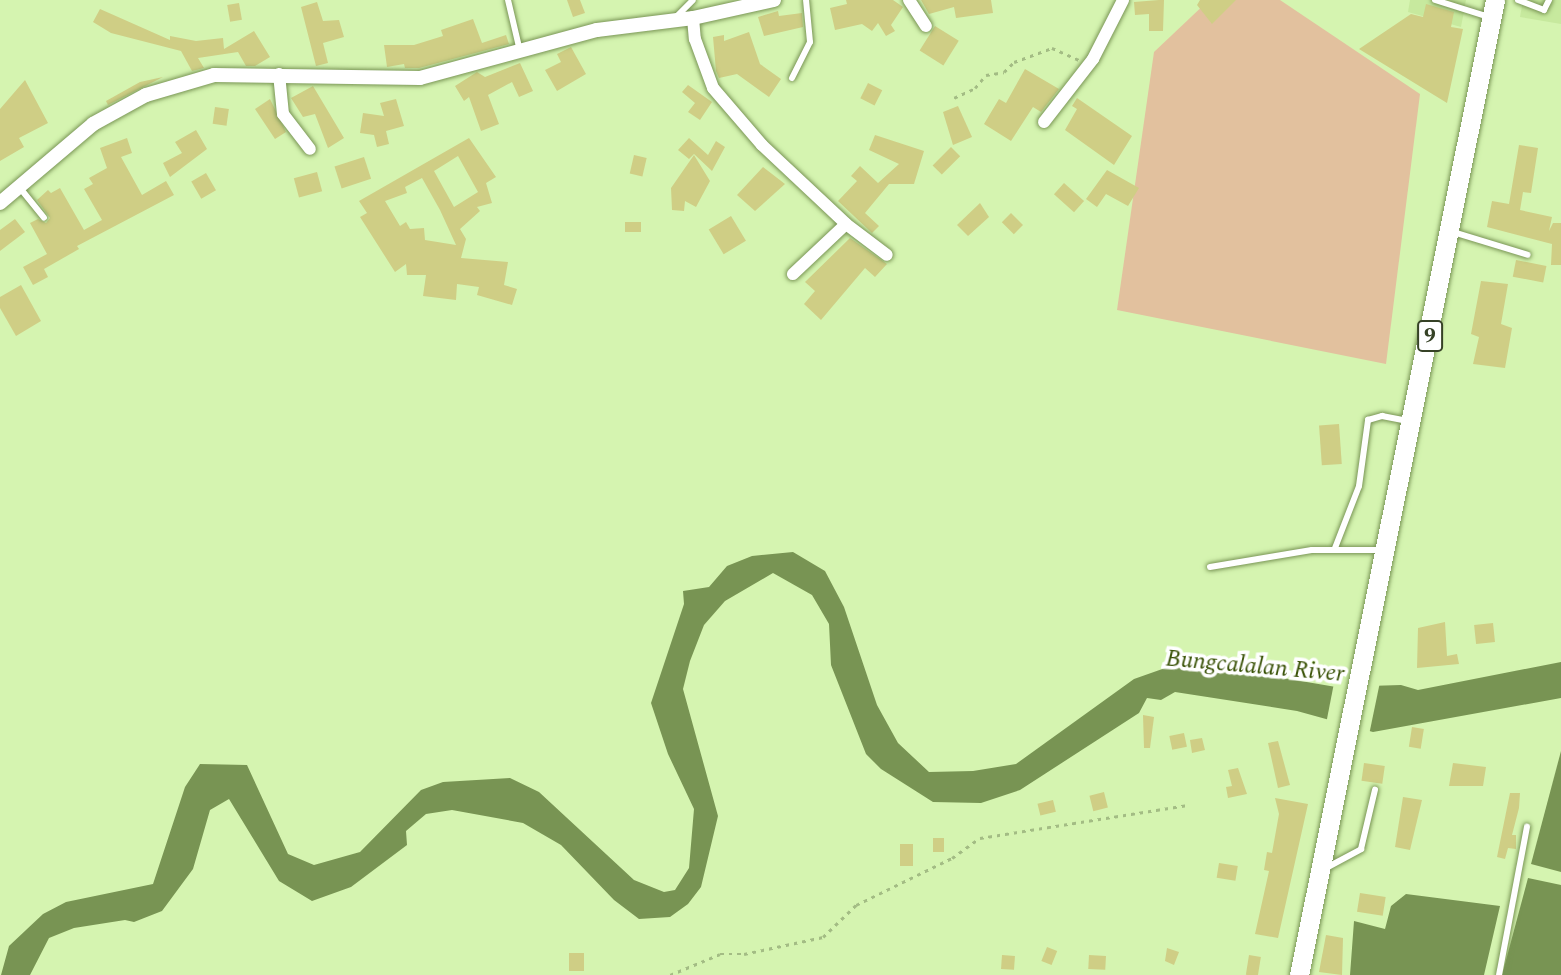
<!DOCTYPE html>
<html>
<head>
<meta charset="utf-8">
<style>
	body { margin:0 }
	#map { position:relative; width:1561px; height:975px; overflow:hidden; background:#d5f4b0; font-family:Spectral,serif }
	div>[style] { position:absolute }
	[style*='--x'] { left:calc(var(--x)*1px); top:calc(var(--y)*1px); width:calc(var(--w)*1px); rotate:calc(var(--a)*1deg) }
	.built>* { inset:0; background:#c7e99e }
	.green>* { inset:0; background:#e2c19e }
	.water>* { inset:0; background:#789453 }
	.pier>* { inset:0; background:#d5f4b0 }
	.building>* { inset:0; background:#cfce85; transform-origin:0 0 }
	.path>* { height:2.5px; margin-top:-1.25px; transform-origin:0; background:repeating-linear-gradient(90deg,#a3bc84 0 3.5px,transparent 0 8.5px) }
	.roads { filter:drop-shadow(0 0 2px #799555) drop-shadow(0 0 2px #799555) }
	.service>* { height:6px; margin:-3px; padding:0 3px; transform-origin:3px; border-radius:3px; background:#fff }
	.minor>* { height:12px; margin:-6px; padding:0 6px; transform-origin:6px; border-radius:6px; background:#fff }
	.tertiary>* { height:14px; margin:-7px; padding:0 7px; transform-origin:7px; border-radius:7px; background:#fff }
	.trunk>* { height:19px; margin:-9.5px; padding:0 9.5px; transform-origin:9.5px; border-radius:9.5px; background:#fff }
	span { translate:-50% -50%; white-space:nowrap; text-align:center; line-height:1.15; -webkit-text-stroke:7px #fff; paint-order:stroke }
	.shield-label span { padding:2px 5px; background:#fff; border:2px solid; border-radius:5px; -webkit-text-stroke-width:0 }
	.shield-label { font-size:21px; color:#364226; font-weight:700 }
	.water-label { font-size:24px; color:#385105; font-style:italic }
</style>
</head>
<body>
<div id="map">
	<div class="built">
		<div style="clip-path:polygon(1410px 0,1466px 0,1461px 27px,1408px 12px)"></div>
		<div style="clip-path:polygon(1523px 0,1561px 0,1561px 24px,1520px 17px)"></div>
	</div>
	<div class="green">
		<div style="clip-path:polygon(1209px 0,1280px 0,1420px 94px,1386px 364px,1117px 310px,1154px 52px)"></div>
	</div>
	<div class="water">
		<div style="clip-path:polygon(793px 552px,825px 571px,844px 607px,877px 705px,898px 743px,929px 772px,973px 771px,1016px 764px,1134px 679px,1168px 667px,1237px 670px,1336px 687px,1401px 685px,1418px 690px,1561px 662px,1561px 698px,1373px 732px,1297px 711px,1175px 692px,1161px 700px,1147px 698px,1139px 713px,1020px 790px,981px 803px,933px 802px,881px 769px,866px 754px,831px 665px,829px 624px,812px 595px,773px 573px,725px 601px,704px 625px,690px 661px,683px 689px,718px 816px,701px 887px,688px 904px,670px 917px,639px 919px,614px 900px,561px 845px,523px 823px,452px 810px,426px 814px,406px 831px,407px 845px,351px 887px,312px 901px,279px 881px,229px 799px,210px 810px,193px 869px,162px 911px,134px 922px,125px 920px,74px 928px,49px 938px,30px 975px,1px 975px,9px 946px,43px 914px,66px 902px,153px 884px,185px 787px,200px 764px,247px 765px,288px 854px,314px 865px,360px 852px,421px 790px,443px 782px,510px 778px,539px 792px,634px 880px,664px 892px,675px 890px,689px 868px,694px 809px,668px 754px,651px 703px,684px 604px,683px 591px,709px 587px,727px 566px,752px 556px)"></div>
		<div style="clip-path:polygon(1561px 751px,1561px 872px,1531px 864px)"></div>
		<div style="clip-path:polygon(1528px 878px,1561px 885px,1561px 975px,1502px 975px)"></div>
		<div style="clip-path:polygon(1406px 894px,1500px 906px,1484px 975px,1350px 975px,1354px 921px,1385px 929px,1391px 906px)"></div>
	</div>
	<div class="pier">
		<div style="clip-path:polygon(1380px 682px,1369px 735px,1326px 724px,1334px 683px)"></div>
	</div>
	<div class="building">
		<div style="clip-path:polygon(567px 0,580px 0,585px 13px,573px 17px)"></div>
		<div style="clip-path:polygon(846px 0,893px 0,903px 7px,891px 25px,895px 31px,886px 36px,878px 23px,872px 31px,862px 24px,835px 30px,830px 8px,847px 4px)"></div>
		<div style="clip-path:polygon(921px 0,991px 0,993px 13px,956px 18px,954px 7px,929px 14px)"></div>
		<div style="clip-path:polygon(1159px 0,1164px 0,1163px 31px,1149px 31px,1149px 14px,1135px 15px,1134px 2px)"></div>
		<div style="clip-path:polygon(1200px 0,1236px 0,1212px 24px,1197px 5px)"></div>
		<div style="clip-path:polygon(317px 2px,323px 21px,339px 20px,344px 37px,323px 43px,328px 63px,316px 66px,301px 7px)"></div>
		<div style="left:239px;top:3px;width:17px;height:12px;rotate:80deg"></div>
		<div style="clip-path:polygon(1426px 4px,1454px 12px,1451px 27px,1463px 29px,1447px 103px,1359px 49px,1411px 14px,1423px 17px)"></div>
		<div style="clip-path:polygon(100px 9px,170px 40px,170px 36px,196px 41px,223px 38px,224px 49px,254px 31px,270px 57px,255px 66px,246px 66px,238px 52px,198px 58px,204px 68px,192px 71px,181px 51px,111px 33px,93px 22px)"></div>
		<div style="clip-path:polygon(778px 11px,779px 16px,802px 13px,803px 27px,764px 36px,758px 17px)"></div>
		<div style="clip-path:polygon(473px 19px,482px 43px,506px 35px,509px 44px,419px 68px,405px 68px,404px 64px,387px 67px,384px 45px,414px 45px,443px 36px,441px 30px)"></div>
		<div style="left:935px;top:26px;width:28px;height:29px;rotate:32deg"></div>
		<div style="clip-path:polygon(749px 32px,760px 64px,781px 79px,769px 97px,737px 74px,719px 78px,716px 71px,713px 37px,724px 35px,724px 41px)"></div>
		<div style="clip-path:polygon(571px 47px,586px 74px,557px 91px,545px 70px,561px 62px,557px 54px)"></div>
		<div style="clip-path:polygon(520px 63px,533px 91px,519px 97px,512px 82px,488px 95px,499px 124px,481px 131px,469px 97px,464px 101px,455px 86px,477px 72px,485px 77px)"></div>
		<div style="clip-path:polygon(1025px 69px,1059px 89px,1041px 112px,1033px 107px,1011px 141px,984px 124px,999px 99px,1006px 103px)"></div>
		<div style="clip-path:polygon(163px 77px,108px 105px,106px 101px,140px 82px)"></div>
		<div style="clip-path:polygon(25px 80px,48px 123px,19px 138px,24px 147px,0 161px,0 109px)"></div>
		<div style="left:868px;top:83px;width:16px;height:17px;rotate:27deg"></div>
		<div style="clip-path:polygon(688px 85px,712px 102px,700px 120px,688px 112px,695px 103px,682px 92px)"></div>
		<div style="clip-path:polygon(313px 86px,344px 138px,328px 148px,315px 114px,303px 117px,291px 98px)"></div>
		<div style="clip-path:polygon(1077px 98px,1132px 136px,1114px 165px,1065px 130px,1077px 109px,1072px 106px)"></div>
		<div style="clip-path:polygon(270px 99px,286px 132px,275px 139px,255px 109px)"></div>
		<div style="clip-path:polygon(396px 99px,404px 126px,386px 131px,389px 144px,377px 147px,374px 135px,360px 133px,363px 113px,384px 116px,380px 103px)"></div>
		<div style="clip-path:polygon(958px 106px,972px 137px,953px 145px,943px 112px)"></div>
		<div style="left:215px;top:107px;width:14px;height:17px;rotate:8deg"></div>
		<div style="clip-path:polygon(196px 130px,207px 149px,170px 177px,163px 163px,182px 153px,175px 142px)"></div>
		<div style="clip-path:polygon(875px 135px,924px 151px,914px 184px,889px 184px,865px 213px,879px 226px,872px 233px,838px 201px,857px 181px,851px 176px,860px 166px,878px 183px,899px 164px,869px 150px)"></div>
		<div style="clip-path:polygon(127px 138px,132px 153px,121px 157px,142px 195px,166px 181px,174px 195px,77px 246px,79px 249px,44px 269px,48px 277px,33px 285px,23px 267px,47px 254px,30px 223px,38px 219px,46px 223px,50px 218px,37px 200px,48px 190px,51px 193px,60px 188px,84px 230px,102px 220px,84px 189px,93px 184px,89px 178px,107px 168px,100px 148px)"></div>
		<div style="clip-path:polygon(evenodd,469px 138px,496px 177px,486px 183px,492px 203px,477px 207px,480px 211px,460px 229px,466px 239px,461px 258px,508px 262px,504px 285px,517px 289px,512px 305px,477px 295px,479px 287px,457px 284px,456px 300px,423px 296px,426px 275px,407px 275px,406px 264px,395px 272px,360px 217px,367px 213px,359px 201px,469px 138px,458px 156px,478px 192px,454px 207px,434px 171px,458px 156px,469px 138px,422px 178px,440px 210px,456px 245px,425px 240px,424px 228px,410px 229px,406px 222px,400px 226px,385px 201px,407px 193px,405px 187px,422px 178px)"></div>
		<div style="clip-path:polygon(689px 138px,708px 155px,716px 141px,725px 147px,712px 171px,694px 154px,689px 159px,678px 150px)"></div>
		<div style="clip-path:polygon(1519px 145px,1538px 148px,1531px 193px,1523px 192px,1520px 210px,1552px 217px,1549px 231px,1553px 223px,1561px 223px,1561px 265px,1551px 265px,1552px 244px,1487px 227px,1492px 201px,1509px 204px)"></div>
		<div style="left:951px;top:147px;width:13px;height:26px;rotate:45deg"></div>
		<div style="left:634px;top:155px;width:13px;height:19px;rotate:13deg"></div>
		<div style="clip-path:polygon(694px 155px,710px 181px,696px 207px,685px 201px,684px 211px,672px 210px,671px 188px)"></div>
		<div style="left:364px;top:157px;width:23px;height:31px;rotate:72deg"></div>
		<div style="clip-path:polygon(763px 167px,785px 184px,755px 211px,737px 195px)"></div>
		<div style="clip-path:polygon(1107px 170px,1139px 188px,1128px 206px,1106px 194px,1097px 207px,1086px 199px)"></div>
		<div style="left:317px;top:172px;width:20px;height:24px;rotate:75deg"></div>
		<div style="left:206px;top:173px;width:20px;height:17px;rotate:60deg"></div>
		<div style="left:1064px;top:183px;width:27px;height:15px;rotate:42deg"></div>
		<div style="clip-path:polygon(980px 203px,989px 217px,968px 236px,957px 225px)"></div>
		<div style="left:1011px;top:213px;width:17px;height:13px;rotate:45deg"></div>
		<div style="left:731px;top:216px;width:29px;height:26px;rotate:59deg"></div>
		<div style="clip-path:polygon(15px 219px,25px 232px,0 251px,0 230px)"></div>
		<div style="left:625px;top:222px;width:16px;height:10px"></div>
		<div style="clip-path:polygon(850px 238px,887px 264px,875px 277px,865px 268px,821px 320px,804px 304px,815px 291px,805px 282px)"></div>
		<div style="left:1516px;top:260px;width:31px;height:17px;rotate:11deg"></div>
		<div style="clip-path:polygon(1481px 281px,1508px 284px,1501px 324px,1512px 328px,1505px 368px,1473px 364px,1479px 337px,1471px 334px)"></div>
		<div style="clip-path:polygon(21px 285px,41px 321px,16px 336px,0 308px,0 297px)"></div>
		<div style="left:1339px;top:424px;width:40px;height:20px;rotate:86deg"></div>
		<div style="clip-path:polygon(1445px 622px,1447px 656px,1457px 654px,1459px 664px,1417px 668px,1418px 628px)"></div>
		<div style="left:1493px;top:623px;width:19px;height:19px;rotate:84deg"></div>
		<div style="clip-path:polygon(1143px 715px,1154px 717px,1150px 748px,1144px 748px)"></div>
		<div style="left:1412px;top:727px;width:12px;height:20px;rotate:9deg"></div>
		<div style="left:1184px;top:733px;width:14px;height:15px;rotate:78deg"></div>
		<div style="clip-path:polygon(1202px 738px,1205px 750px,1192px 753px,1190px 740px)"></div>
		<div style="clip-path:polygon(1278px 741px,1290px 785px,1278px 788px,1268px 743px)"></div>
		<div style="left:1364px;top:763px;width:21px;height:18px;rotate:8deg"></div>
		<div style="clip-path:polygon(1453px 763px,1486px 767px,1483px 786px,1449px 786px)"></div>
		<div style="clip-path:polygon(1238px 768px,1247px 794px,1228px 798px,1226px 787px,1232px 786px,1228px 770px)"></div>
		<div style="left:1104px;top:792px;width:16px;height:15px;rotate:76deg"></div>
		<div style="clip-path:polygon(1510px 793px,1520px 793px,1519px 808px,1512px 835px,1516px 835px,1516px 849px,1508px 848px,1505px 859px,1497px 857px)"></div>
		<div style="clip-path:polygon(1403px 797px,1422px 800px,1410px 850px,1395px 847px)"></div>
		<div style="clip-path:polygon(1275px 798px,1308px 804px,1278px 938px,1255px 934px,1269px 871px,1264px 870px,1267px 852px,1272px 853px,1279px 814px)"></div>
		<div style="left:1053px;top:800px;width:12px;height:16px;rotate:76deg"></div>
		<div style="left:933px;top:838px;width:11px;height:14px"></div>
		<div style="left:900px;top:844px;width:13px;height:22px"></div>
		<div style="left:1219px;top:863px;width:19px;height:15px;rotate:9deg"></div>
		<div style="left:1360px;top:893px;width:26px;height:19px;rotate:9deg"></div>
		<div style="clip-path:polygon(1326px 935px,1343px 938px,1342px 975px,1319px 972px)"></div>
		<div style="left:1047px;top:947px;width:11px;height:15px;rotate:22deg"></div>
		<div style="clip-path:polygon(1167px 948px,1179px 952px,1174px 965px,1165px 961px)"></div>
		<div style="left:569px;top:953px;width:15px;height:18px"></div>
		<div style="left:1002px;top:955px;width:13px;height:14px;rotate:4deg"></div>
		<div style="left:1089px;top:955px;width:17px;height:14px;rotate:3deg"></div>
		<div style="left:1249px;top:955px;width:12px;height:20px;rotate:9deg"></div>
	</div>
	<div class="path">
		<div style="--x:954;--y:98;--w:23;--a:-25"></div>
		<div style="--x:975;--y:88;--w:17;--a:-50"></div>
		<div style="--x:986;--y:75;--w:18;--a:-9"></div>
		<div style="--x:1004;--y:72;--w:14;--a:-45"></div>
		<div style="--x:1014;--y:62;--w:40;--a:-20.2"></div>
		<div style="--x:1052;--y:48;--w:30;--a:24"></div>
		<div style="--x:670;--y:975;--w:54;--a:-22.8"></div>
		<div style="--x:720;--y:954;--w:24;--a:0"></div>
		<div style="--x:744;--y:954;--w:81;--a:-12.1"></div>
		<div style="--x:823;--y:937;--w:46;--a:-44.1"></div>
		<div style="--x:856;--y:905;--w:107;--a:-26.1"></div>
		<div style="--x:952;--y:858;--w:34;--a:-36"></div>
		<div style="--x:980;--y:838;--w:212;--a:-9"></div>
	</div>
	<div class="roads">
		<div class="service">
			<div style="--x:508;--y:0;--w:52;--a:76.8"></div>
			<div style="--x:1435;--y:0;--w:57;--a:17.5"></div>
			<div style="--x:1518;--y:0;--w:28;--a:21"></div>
			<div style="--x:1544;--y:10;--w:11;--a:-63"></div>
			<div style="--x:675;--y:18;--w:25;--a:-45"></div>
			<div style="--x:792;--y:78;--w:40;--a:-63.4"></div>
			<div style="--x:810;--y:42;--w:42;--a:-95.4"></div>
			<div style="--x:20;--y:188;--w:38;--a:51"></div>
			<div style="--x:1453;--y:232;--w:78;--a:17"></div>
			<div style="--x:1335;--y:548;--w:66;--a:-68.8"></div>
			<div style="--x:1359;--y:486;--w:67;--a:-82.2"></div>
			<div style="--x:1368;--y:420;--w:15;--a:-16"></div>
			<div style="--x:1382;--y:416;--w:25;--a:11"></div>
			<div style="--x:1210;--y:567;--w:103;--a:-9.5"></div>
			<div style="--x:1312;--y:550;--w:69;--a:0"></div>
			<div style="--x:1326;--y:868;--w:40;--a:-28"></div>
			<div style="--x:1361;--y:849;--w:61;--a:-76.7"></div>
			<div style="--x:1499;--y:975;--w:151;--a:-79.3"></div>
		</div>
		<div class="minor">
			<div style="--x:909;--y:0;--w:31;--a:57"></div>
			<div style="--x:693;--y:18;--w:21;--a:85"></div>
			<div style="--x:695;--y:39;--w:52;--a:69.8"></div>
			<div style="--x:713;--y:88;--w:75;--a:49.3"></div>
			<div style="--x:762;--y:145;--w:115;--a:43.2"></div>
			<div style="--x:846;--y:224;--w:73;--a:136.7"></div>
			<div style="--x:279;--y:74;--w:40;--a:84.3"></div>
			<div style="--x:283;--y:114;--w:44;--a:52.4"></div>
			<div style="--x:1044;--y:122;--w:80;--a:-52.1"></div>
			<div style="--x:1093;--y:59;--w:66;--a:-63"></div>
			<div style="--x:846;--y:224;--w:51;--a:37.1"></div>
		</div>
		<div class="tertiary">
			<div style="--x:0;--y:203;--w:122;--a:-40.3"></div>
			<div style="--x:93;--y:124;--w:60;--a:-28.7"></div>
			<div style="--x:146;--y:95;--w:71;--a:-16.4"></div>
			<div style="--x:214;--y:75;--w:206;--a:0.8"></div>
			<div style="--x:420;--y:78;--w:183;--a:-15.2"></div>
			<div style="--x:597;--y:30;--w:97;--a:-7.1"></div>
			<div style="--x:693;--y:18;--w:83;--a:-12.5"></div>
		</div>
		<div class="trunk">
			<div style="--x:1299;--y:975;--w:995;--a:-78.63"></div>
		</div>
	</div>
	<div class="shield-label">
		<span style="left:1430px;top:336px">9</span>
	</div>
	<div class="water-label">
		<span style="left:1255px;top:667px;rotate:5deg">Bungcalalan River</span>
	</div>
</div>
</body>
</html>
